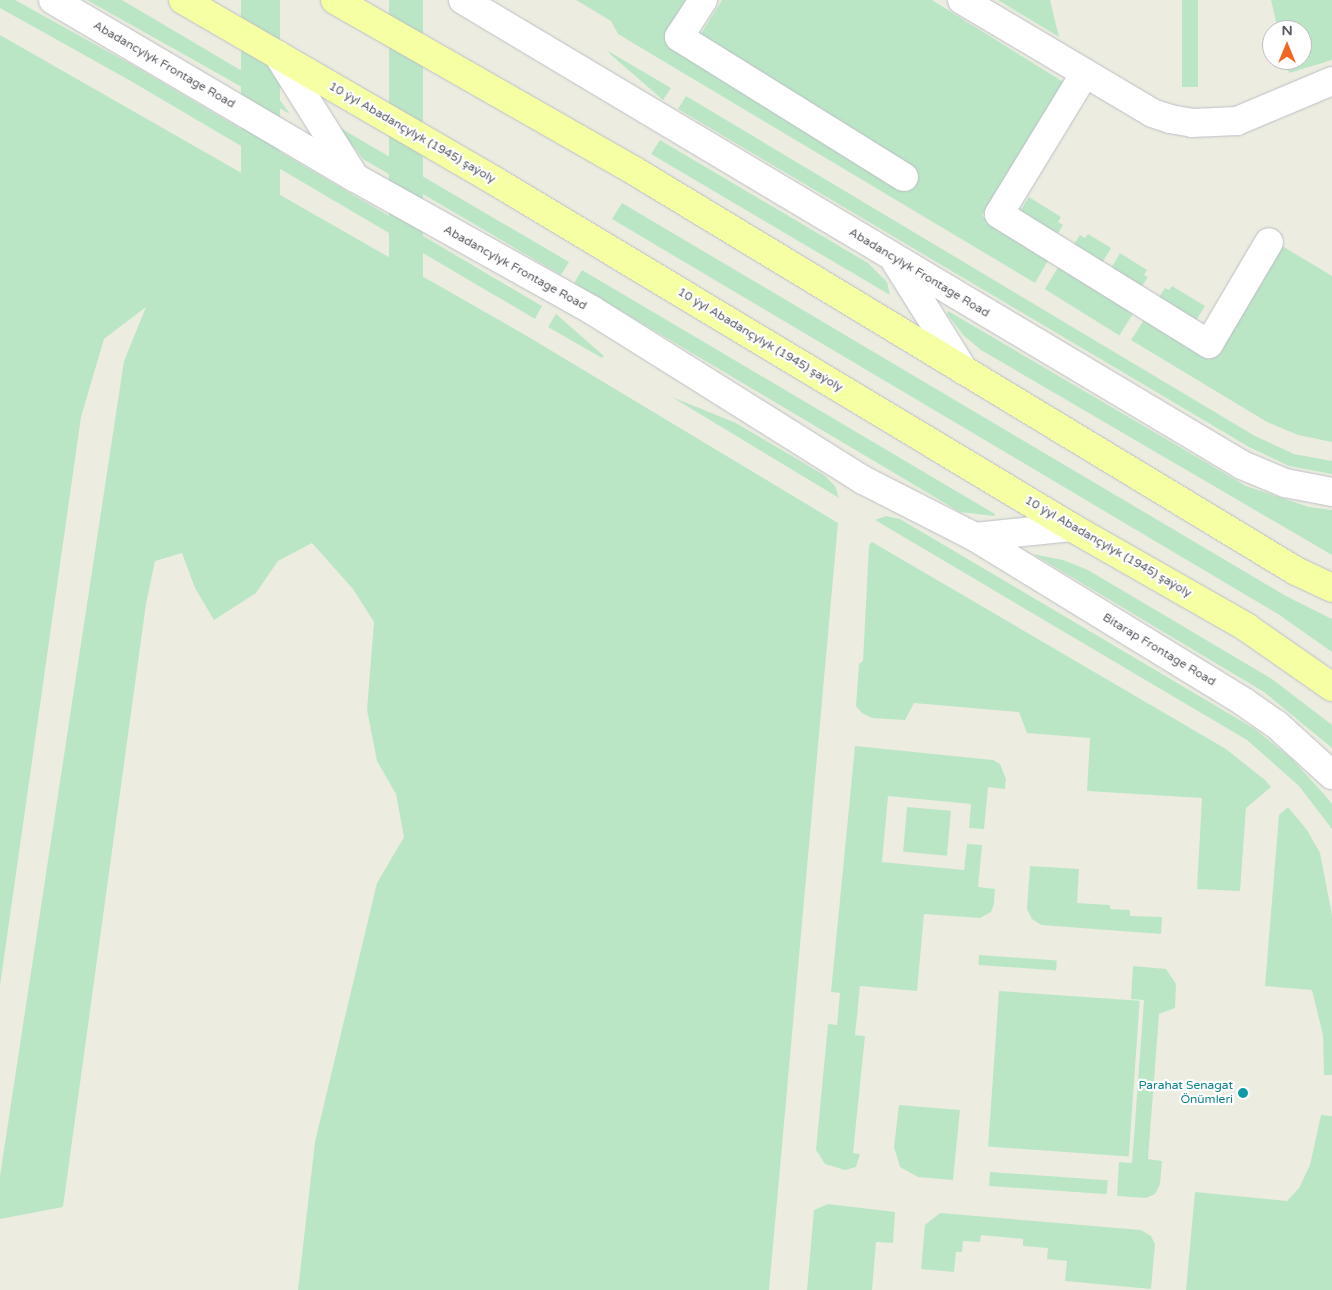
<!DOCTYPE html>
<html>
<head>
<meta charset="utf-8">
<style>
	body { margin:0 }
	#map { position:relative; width:1332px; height:1290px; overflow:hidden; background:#ecede0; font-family:"Varela Round",sans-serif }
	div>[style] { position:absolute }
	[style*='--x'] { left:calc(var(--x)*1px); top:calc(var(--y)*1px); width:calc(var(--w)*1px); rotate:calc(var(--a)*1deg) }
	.green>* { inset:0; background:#bbe6c6; transform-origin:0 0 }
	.roads { filter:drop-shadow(0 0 1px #bdbec5) drop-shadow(0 0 1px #bdbec5) }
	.minor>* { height:28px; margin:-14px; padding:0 14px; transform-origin:14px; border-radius:14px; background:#fff }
	.major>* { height:28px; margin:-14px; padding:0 14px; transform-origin:14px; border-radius:14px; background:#f6ffa3 }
	.dots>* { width:14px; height:14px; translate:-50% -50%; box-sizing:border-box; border:2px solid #fff; border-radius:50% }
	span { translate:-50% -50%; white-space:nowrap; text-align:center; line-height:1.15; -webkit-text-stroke:4.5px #fff; paint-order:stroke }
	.street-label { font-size:12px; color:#595b62 }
	.culture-label { font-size:12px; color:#0d838f }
	.right { translate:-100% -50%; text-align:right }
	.north { position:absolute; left:1262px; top:20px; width:50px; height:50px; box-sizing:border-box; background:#fff; border:1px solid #bdbdc0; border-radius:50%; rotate:0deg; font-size:14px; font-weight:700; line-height:20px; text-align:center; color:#595b62 }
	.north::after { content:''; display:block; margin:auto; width:18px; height:22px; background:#f16822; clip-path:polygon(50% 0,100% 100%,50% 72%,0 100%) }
</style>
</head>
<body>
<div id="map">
	<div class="green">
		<div style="clip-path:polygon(0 0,15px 0,136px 67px,542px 306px,535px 319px,129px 80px,0 8px)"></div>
		<div style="clip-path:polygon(87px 0,122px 0,271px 88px,290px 114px)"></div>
		<div style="left:241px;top:0;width:39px;height:414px"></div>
		<div style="left:389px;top:0;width:34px;height:286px"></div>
		<div style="clip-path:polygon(576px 0,688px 0,665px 39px,902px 185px,697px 40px,722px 0,932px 0,1065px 83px,982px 216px,1049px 259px,1035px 283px,618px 34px,611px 21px)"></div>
		<div style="clip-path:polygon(998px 0,1050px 0,1059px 37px)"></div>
		<div style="left:1182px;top:0;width:16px;height:87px"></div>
		<div style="clip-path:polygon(1271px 0,1332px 0,1332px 60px,1289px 73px,1286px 60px,1302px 60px,1302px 30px,1278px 30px)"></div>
		<div style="clip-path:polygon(0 35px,527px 336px,838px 523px,769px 1290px,298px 1290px,315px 1142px,377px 883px,404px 837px,396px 794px,377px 761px,367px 710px,374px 622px,353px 589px,312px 543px,278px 561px,256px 593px,214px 620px,195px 588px,182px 553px,155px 561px,146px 604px,63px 1207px,0 1219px,0 1176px,124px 361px,146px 307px,104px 339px,81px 417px,0 986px)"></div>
		<div style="clip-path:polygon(608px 51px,671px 88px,663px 100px,610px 54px)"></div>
		<div style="clip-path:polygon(686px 96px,1255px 436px,1294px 454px,1332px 461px,1332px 474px,1289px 466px,1249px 447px,678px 109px)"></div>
		<div style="clip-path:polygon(337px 126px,569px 262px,561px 275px,363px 159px)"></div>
		<div style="clip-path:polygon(660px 140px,868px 263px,887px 282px,890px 295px,651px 154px)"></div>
		<div style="clip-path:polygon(1029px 197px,1061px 217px,1058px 222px,1063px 225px,1056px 237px,1018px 214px)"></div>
		<div style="clip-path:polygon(622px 203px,1286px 596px,1332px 619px,1332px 652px,1278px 614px,612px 219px)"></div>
		<div style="clip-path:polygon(1088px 234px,1111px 248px,1101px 265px,1072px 247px,1080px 235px,1085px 238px)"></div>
		<div style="clip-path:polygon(1279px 244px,1332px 276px,1332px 442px,1298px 435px,1267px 422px,1131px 340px,1144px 320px,1210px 360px)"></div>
		<div style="clip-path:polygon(1120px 253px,1147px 270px,1144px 275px,1148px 277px,1140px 289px,1110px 270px)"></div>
		<div style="left:1059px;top:266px;width:88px;height:27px;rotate:32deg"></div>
		<div style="clip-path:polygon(582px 270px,995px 514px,994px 516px,960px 512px,574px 283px)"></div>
		<div style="clip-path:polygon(1172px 286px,1205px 306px,1195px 322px,1158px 299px,1165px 288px,1169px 290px)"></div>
		<div style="clip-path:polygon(948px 311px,1246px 486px,1309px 507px,1332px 510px,1332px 555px,981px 350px,964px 336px,947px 314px)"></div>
		<div style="clip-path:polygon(556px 314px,604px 356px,602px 358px,548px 327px)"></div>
		<div style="clip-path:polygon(672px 397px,736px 423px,824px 475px,835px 486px,839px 498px)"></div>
		<div style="clip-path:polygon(886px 516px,900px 519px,1255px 729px,1292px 759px,1323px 793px,1332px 804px,1332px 829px,1299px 786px,1247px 740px,875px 520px)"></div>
		<div style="clip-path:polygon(872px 542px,1226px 749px,1265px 780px,1271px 787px,1246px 808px,1240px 891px,1197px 889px,1202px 798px,1087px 791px,1090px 738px,1027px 733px,1019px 712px,914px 703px,905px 720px,872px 718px,862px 713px,856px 706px,859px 664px,863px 661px,869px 545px)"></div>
		<div style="clip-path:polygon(1033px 554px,1063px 560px,1088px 570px,1272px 679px,1332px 725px,1332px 748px,1264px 692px)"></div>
		<div style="clip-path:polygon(855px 746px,993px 760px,1000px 764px,1006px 779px,1005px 789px,988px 787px,984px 829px,969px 828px,971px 804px,888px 796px,882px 862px,964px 870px,967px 844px,982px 845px,978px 887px,995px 889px,994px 904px,991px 912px,980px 918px,924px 914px,917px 991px,860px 986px,855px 1035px,865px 1036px,853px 1153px,860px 1154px,856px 1167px,845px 1170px,825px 1164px,816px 1150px,828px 1024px,837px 1025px,840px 993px,831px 992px)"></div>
		<div style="left:907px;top:807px;width:44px;height:45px;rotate:5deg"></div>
		<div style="clip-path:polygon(1288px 807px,1307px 830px,1320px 853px,1332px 915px,1332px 1075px,1324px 1075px,1323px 1035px,1312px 990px,1265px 986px,1279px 815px)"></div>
		<div style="clip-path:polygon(1030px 866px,1079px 869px,1077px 903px,1110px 905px,1110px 909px,1130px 910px,1130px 916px,1162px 917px,1161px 934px,1041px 925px,1032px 919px,1027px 909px)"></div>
		<div style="left:979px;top:955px;width:78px;height:10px;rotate:4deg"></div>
		<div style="clip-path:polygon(1133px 966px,1166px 969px,1176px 984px,1175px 1008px,1159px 1014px,1148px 1159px,1162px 1161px,1160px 1184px,1155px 1194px,1146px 1198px,1117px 1196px,1119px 1162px,1132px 1163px,1144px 1000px,1131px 999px)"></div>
		<div style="left:999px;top:991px;width:141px;height:156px;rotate:4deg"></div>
		<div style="clip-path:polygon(899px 1105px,960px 1110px,953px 1180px,918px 1177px,900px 1167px,894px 1147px)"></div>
		<div style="clip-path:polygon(1321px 1115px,1332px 1116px,1332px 1290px,1186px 1290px,1195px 1192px,1287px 1201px,1299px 1188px,1310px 1165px)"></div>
		<div style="left:990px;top:1172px;width:118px;height:14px;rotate:4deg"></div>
		<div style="clip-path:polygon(828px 1204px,895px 1212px,893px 1243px,876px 1242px,872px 1290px,807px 1290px,814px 1210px)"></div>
		<div style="clip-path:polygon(940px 1213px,1141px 1230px,1151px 1236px,1155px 1244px,1151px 1289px,1065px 1281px,1067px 1261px,1047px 1259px,1048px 1248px,1023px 1246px,1023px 1239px,981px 1235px,980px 1242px,963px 1241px,962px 1252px,956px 1252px,954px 1272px,921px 1269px,925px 1225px)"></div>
	</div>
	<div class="roads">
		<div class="minor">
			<div style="--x:53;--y:0;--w:349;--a:30.5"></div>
			<div style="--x:354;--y:177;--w:273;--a:29.2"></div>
			<div style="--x:592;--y:310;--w:320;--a:32.1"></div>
			<div style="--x:863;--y:480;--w:126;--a:27"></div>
			<div style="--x:975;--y:537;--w:316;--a:31.5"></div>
			<div style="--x:1244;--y:702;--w:39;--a:35"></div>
			<div style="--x:1276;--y:724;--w:76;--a:42.3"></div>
			<div style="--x:463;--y:0;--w:907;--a:30.83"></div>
			<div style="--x:1242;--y:465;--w:47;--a:22.7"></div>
			<div style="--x:1285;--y:483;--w:48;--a:10.8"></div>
			<div style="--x:703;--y:0;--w:44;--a:123"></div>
			<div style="--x:679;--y:37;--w:265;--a:31.9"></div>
			<div style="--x:962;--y:0;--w:221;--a:30.7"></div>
			<div style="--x:1152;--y:113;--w:19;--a:18"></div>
			<div style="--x:1170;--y:119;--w:22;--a:10"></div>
			<div style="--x:1192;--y:123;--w:45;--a:-2.5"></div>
			<div style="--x:1237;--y:121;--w:103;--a:-22.8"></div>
			<div style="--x:278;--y:55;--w:139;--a:57.9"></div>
			<div style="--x:1085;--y:73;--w:165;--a:121.4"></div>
			<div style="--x:999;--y:214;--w:247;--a:31.8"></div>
			<div style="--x:1209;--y:344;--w:118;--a:-59.5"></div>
			<div style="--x:896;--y:262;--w:128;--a:58"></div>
			<div style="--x:975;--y:537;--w:97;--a:-5.9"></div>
		</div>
		<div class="major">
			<div style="--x:183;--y:0;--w:361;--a:30.1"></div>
			<div style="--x:495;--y:181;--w:672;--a:30.99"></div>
			<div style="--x:1071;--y:527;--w:202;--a:29.7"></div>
			<div style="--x:1246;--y:627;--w:105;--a:34.9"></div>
			<div style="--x:335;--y:0;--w:343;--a:29.7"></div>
			<div style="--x:633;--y:170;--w:775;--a:31.17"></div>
			<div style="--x:1296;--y:571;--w:40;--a:25"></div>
		</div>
	</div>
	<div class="dots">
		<div style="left:1243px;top:1093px;background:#0f9aa8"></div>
	</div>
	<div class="street-label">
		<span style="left:164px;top:65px;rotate:30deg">Abadancylyk Frontage Road</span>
		<span style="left:412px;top:133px;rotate:30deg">10 ýyl Abadançylyk (1945) şaýoly</span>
		<span style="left:515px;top:268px;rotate:29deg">Abadancylyk Frontage Road</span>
		<span style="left:919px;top:273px;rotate:31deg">Abadancylyk Frontage Road</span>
		<span style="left:760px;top:340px;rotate:31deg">10 ýyl Abadançylyk (1945) şaýoly</span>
		<span style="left:1108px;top:547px;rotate:30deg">10 ýyl Abadançylyk (1945) şaýoly</span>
		<span style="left:1159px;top:650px;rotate:31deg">Bitarap Frontage Road</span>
	</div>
	<div class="culture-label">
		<span class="right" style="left:1233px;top:1093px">Parahat Senagat<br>Önümleri</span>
	</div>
	<div class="north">N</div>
</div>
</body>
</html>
